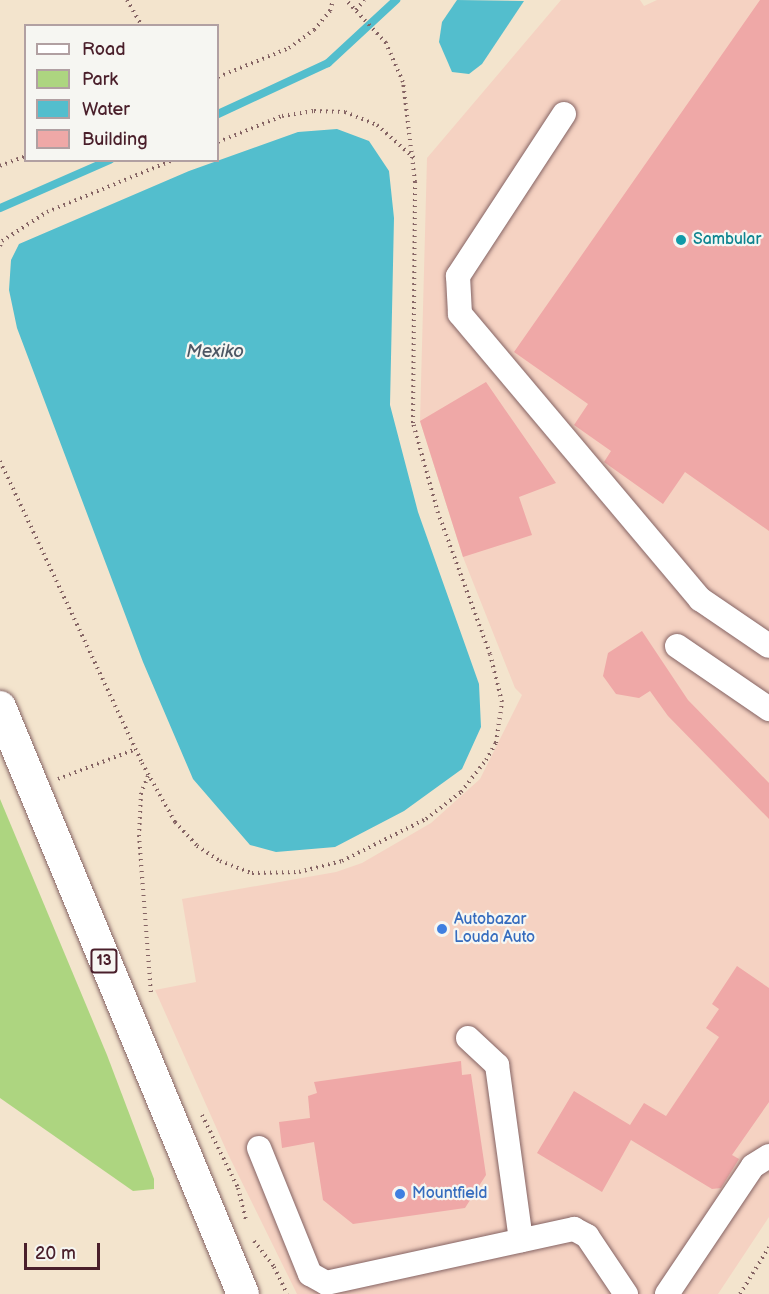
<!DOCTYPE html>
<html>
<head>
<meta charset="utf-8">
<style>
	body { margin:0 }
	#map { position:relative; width:769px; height:1294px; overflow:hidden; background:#f3e4cd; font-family:"Balsamiq Sans",sans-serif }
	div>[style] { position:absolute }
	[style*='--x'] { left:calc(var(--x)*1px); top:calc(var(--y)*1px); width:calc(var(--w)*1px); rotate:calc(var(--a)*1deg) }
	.built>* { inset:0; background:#f5d2c2 }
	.green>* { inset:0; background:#add580 }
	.water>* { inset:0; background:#53becd }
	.stream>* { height:8px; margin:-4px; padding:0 4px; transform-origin:4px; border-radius:4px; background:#53becd }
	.building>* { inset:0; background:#efa8a7 }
	.path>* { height:4px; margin-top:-2px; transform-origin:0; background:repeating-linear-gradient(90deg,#856464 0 1.5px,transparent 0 6px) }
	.roads { filter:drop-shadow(0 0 2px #856464) drop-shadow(0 0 2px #856464) }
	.minor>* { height:24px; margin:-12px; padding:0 12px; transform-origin:12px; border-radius:12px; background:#fff }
	.major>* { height:32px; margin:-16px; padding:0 16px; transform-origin:16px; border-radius:16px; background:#fff }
	.dots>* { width:16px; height:16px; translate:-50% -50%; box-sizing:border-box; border:3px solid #f6f6f2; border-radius:50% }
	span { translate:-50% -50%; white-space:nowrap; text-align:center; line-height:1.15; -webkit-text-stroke:4.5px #f6f6f2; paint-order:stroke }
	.shield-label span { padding:2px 4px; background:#f6f6f2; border:2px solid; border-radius:4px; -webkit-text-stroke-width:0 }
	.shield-label { font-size:15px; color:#4a1f2b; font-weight:700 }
	.culture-label { font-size:16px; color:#0d838f }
	.left { translate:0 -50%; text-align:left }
	.shop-label { font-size:16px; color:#366cbe }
	.water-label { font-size:18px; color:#4d5764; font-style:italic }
	.legend { position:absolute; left:24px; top:24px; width:195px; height:138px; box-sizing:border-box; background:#f6f6f2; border:2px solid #b1a0a2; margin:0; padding:8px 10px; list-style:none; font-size:18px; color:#4a1f2b }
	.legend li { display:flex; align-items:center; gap:12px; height:30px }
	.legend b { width:30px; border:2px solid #b1a0a2 }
	.scale { position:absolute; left:24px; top:1243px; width:76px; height:27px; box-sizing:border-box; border:3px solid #4a1f2b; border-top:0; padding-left:8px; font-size:18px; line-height:21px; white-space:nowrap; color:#4a1f2b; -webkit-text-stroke:4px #f6f6f2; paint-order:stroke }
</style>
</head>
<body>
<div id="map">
	<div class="built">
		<div style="clip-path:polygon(561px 0,640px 0,644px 6px,657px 0,769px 0,769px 1217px,718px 1294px,297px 1294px,228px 1154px,155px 990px,196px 982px,182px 899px,336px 872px,362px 863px,431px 823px,480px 779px,522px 695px,515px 688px,463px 557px,420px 421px,427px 158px)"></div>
	</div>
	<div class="green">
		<div style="clip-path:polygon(0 799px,107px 1055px,154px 1179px,154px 1189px,133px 1191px,0 1098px)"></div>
	</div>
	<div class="water">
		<div style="clip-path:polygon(457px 0,524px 1px,482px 64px,469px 74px,452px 72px,439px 42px,442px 22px)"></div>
		<div style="clip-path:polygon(337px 129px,369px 141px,389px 171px,394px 218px,390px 405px,418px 512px,479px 684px,481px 727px,462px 769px,404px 811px,335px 847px,276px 852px,250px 845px,193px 779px,143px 662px,17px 328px,9px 290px,11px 260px,19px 244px,189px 171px,298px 132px)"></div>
	</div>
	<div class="stream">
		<div style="--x:218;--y:114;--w:121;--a:-24.9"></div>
		<div style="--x:328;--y:63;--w:93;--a:-42.8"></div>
		<div style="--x:0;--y:208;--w:120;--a:-23.6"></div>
	</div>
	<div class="building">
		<div style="clip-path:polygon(760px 0,769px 0,769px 531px,685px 472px,663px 504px,604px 462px,611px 451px,574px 425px,588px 404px,514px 352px)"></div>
		<div style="clip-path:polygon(486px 382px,556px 483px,519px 497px,532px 535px,463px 557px,420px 421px)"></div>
		<div style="clip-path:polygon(642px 631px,688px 700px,769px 783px,769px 819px,668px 716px,650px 691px,639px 698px,616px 694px,603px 676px,608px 653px)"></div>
		<div style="clip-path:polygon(737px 966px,769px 988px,769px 1102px,732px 1155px,739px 1159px,721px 1188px,712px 1189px,631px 1140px,602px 1192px,537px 1153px,574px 1091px,630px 1125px,644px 1103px,666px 1116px,719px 1037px,706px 1028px,719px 1009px,712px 1004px)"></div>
		<div style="clip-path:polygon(461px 1061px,462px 1075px,471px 1074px,486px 1175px,465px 1208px,353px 1224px,323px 1200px,314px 1142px,282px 1148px,279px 1122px,310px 1118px,308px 1096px,317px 1093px,314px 1082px)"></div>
	</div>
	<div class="path">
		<div style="--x:127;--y:0;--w:30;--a:60"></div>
		<div style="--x:356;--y:10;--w:13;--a:-51"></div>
		<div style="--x:218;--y:77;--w:77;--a:-22.2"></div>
		<div style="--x:289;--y:48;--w:31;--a:-36"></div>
		<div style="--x:314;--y:30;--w:25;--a:-50"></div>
		<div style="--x:330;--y:11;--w:11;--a:-75"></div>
		<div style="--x:218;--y:142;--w:69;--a:-22.1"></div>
		<div style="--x:282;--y:116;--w:32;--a:-9"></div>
		<div style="--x:314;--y:111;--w:31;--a:2"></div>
		<div style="--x:345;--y:112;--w:35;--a:22"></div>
		<div style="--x:377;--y:125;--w:50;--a:41.7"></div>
		<div style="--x:0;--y:166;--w:28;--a:-21"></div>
		<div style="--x:0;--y:246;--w:5;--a:-68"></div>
		<div style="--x:2;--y:241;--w:54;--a:-32.8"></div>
		<div style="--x:47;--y:212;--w:136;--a:-22.4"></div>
		<div style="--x:0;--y:461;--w:334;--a:64.8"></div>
		<div style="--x:142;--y:763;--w:68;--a:60.8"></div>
		<div style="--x:175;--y:822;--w:33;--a:47"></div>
		<div style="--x:197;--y:846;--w:27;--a:33"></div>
		<div style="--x:220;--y:861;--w:34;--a:21"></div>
		<div style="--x:252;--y:873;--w:47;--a:-1.2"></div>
		<div style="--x:299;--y:872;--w:44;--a:-14.3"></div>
		<div style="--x:342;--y:861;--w:94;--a:-26.6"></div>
		<div style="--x:426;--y:819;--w:44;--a:-37.6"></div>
		<div style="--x:461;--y:792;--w:41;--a:-52"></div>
		<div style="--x:486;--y:760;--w:20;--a:-60"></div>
		<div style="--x:496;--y:743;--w:41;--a:-81.7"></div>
		<div style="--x:502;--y:702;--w:49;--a:-104"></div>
		<div style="--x:490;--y:654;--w:150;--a:-110.2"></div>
		<div style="--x:438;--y:513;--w:93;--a:-105.5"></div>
		<div style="--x:413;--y:423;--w:241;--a:-89.5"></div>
		<div style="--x:415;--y:182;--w:101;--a:-96.8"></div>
		<div style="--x:403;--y:82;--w:43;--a:-113.6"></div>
		<div style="--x:386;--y:43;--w:59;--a:-132.9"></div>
		<div style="--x:148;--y:776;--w:18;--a:112"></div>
		<div style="--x:141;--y:793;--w:42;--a:92.7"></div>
		<div style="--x:139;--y:835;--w:160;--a:85.7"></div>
		<div style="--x:58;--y:779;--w:84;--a:-21"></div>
		<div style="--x:202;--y:1115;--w:81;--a:63.7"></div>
		<div style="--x:238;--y:1188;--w:34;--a:76"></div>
		<div style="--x:254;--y:1241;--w:33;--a:52"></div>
		<div style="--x:274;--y:1267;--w:30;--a:64"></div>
		<div style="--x:740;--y:1294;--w:55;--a:-58.3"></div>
	</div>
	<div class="roads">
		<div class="minor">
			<div style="--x:564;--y:114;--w:194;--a:123.2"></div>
			<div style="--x:458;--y:276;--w:38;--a:87"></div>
			<div style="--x:460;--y:314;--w:373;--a:49.9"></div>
			<div style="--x:700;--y:599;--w:83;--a:34.3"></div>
			<div style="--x:677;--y:646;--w:112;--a:34.4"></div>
			<div style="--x:468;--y:1038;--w:40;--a:43"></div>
			<div style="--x:497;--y:1065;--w:177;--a:82.2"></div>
			<div style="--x:259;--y:1148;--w:136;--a:68"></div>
			<div style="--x:310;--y:1274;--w:18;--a:29"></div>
			<div style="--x:326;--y:1283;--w:254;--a:-12.3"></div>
			<div style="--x:574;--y:1229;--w:15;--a:28"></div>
			<div style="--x:587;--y:1236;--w:70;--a:56.1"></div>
			<div style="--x:667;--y:1294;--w:154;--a:-56.1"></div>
			<div style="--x:753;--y:1166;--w:19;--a:-32"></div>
		</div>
		<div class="major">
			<div style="--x:0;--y:707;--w:635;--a:67.51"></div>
		</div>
	</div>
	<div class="dots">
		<div style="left:681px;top:240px;background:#0f9aa8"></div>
		<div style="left:442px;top:929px;background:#3f7fe0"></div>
		<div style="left:400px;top:1194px;background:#3f7fe0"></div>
	</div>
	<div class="shield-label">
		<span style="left:104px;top:961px">13</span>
	</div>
	<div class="culture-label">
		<span class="left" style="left:693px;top:240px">Sambular</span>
	</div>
	<div class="shop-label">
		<span class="left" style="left:454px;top:929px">Autobazar<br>Louda Auto</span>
		<span class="left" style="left:412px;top:1194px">Mountfield</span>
	</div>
	<div class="water-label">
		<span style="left:215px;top:352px">Mexiko</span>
	</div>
	<ul class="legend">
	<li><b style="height:8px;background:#fff"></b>Road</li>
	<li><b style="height:16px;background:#add580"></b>Park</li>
	<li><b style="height:16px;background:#53becd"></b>Water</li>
	<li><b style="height:16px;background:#efa8a7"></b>Building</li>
	</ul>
	<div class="scale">20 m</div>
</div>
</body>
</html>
